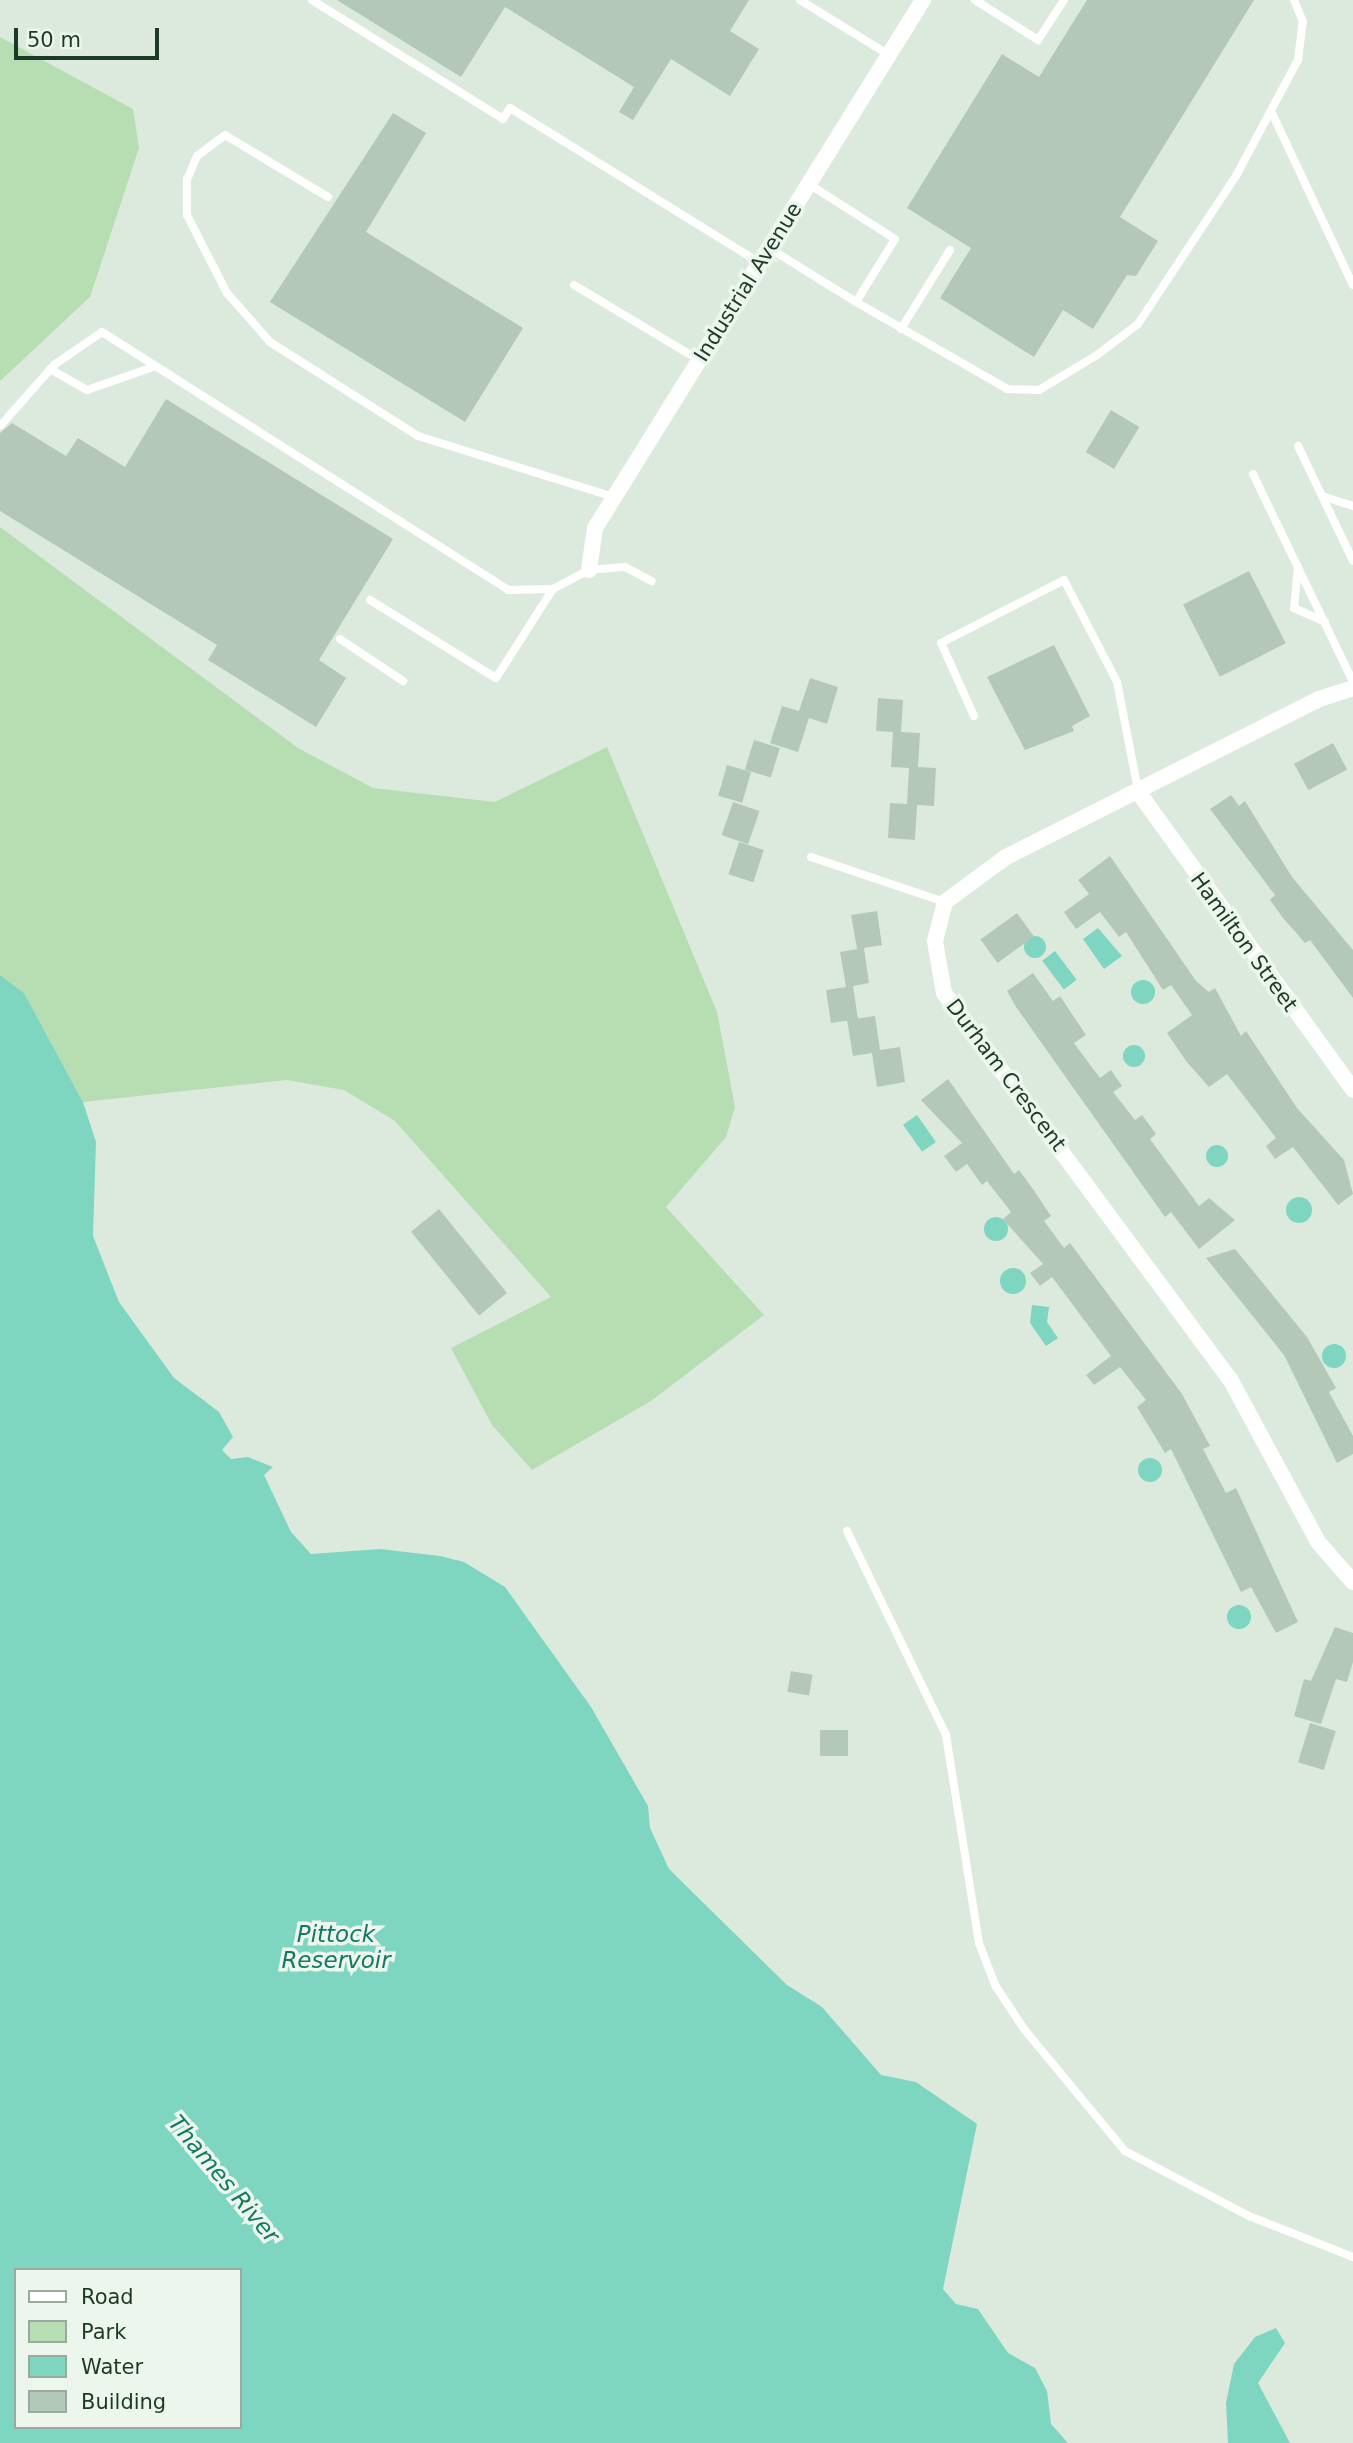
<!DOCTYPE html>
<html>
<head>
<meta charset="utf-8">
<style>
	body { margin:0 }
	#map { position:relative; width:1353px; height:2443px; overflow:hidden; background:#dceade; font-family:"DejaVu Sans",sans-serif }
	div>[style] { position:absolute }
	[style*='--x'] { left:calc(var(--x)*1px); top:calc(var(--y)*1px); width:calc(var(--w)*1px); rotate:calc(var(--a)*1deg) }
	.green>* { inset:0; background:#b7ddb2 }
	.water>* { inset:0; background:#7ed5c0; transform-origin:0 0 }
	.round { border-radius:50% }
	.building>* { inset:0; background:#b4c8b9; transform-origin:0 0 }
	.lane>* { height:8px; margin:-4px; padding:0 4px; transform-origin:4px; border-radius:4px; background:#fff }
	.street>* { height:16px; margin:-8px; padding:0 8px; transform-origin:8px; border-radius:8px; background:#fff }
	span { translate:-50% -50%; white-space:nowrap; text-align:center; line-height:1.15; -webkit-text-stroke:7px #ecf6ed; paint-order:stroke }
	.street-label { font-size:21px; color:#1d3a27 }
	.water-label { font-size:23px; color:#147963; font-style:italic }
	.legend { position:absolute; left:14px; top:2268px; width:228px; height:161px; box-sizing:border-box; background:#ecf6ed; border:2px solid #99ab9e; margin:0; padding:9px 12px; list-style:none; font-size:21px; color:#1d3a27 }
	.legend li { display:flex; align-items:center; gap:14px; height:35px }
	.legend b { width:35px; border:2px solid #99ab9e }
	.scale { position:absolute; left:14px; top:28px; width:145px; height:32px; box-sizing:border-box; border:4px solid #1d3a27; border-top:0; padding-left:9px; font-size:21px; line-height:24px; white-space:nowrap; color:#1d3a27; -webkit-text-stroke:5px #ecf6ed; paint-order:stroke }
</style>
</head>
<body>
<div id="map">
	<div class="green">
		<div style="clip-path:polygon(0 37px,133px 109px,139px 148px,90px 297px,0 381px)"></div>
		<div style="clip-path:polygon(0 527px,298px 748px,373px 788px,495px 802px,607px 747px,717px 1012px,735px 1107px,726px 1137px,666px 1207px,764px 1315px,651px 1401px,532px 1470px,492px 1425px,451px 1348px,551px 1297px,395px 1121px,344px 1090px,287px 1080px,83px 1102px,24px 993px,0 975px)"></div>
	</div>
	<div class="water">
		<div style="clip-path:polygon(1098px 928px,1122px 956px,1104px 969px,1083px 939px)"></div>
		<div class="round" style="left:1024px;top:936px;width:22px;height:22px"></div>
		<div style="left:1055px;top:951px;width:36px;height:16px;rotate:53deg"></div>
		<div style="clip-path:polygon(evenodd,0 975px,24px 993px,83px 1102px,96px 1142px,93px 1236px,119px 1302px,174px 1378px,219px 1412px,233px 1437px,222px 1450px,231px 1459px,248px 1457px,273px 1467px,264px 1475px,291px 1532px,311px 1554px,380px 1549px,440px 1556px,464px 1562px,505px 1587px,591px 1707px,648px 1806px,650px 1828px,669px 1869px,787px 1985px,822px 2007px,881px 2075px,916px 2082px,977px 2124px,943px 2289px,956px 2304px,978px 2309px,1008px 2353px,1035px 2368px,1047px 2391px,1051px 2424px,1068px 2443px,0 2443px,0 975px,16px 2270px,240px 2270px,240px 2427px,16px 2427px,16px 2270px)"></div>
		<div class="round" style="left:1131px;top:980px;width:24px;height:24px"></div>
		<div class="round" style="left:1123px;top:1045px;width:22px;height:22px"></div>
		<div style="left:917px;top:1115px;width:33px;height:17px;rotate:55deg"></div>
		<div class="round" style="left:1206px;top:1145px;width:22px;height:22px"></div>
		<div class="round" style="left:1286px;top:1197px;width:26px;height:26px"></div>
		<div class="round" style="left:984px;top:1217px;width:24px;height:24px"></div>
		<div class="round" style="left:1000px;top:1268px;width:26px;height:26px"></div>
		<div style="clip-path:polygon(1032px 1305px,1049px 1307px,1047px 1322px,1058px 1338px,1046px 1346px,1030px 1323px)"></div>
		<div class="round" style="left:1322px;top:1344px;width:24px;height:24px"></div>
		<div class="round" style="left:1138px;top:1458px;width:24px;height:24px"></div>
		<div class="round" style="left:1227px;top:1605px;width:24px;height:24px"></div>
		<div style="clip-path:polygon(1276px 2328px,1285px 2343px,1258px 2383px,1290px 2443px,1228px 2443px,1226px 2403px,1234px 2364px,1255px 2337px)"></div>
	</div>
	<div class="building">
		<div style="clip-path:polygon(337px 0,749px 0,730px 31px,759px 49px,730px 96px,671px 59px,633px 120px,619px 112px,634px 87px,505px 7px,461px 77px)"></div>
		<div style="clip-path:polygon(1087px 0,1254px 0,1120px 217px,1158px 241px,1136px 276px,1127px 275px,1093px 329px,1063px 310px,1034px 357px,940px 298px,971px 248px,907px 208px,1002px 54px,1039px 77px)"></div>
		<div style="clip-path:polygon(393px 113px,426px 133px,366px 232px,523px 328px,465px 422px,270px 302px)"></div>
		<div style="clip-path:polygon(166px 399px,393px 539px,319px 660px,346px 678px,316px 727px,208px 660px,217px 645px,0 511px,0 433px,12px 423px,66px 456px,78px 438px,125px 467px)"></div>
		<div style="left:1111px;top:410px;width:33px;height:49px;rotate:31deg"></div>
		<div style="left:1249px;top:571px;width:81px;height:74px;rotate:63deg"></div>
		<div style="clip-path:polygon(1054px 645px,1090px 716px,1072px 726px,1074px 731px,1025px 750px,987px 677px)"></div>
		<div style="clip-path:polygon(810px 678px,838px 687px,827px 724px,809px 718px,798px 752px,770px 743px,782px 706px,799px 711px)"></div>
		<div style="clip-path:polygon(878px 698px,903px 700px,901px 732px,920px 733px,918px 767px,936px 768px,934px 806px,917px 805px,915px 840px,888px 838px,890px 803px,907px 804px,909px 768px,891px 767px,893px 732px,876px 731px)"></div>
		<div style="left:754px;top:740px;width:27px;height:31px;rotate:17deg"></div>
		<div style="left:1333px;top:743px;width:30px;height:44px;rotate:62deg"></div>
		<div style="left:727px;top:765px;width:25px;height:32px;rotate:16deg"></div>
		<div style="clip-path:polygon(1231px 795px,1239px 806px,1245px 801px,1292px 877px,1353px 950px,1353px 998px,1310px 940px,1305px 943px,1283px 918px,1270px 900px,1275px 895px,1210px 809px)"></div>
		<div style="left:733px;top:802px;width:28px;height:35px;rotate:19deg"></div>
		<div style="left:739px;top:842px;width:26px;height:34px;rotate:18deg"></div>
		<div style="clip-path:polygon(1110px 856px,1196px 981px,1209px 992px,1215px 988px,1241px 1036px,1246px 1031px,1297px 1108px,1344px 1160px,1353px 1194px,1338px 1205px,1293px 1147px,1275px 1159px,1266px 1146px,1276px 1138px,1227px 1074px,1209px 1087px,1186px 1061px,1167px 1033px,1192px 1015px,1171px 985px,1163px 990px,1126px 932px,1119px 937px,1100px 912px,1076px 929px,1064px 912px,1089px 894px,1078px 880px)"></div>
		<div style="clip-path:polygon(877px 911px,882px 945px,864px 948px,869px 983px,853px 986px,858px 1019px,831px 1023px,826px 990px,846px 987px,840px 952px,857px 949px,851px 915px)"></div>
		<div style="left:1017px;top:913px;width:29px;height:45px;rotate:54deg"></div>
		<div style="clip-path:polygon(1033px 973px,1053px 1001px,1060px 996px,1086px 1035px,1074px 1043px,1100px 1078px,1111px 1070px,1122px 1086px,1113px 1092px,1135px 1120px,1142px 1115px,1156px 1134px,1150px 1139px,1199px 1206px,1209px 1198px,1235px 1220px,1199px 1249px,1171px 1212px,1165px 1217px,1016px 1007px,1007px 991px)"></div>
		<div style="clip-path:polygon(875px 1016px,880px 1050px,900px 1047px,905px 1082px,877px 1087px,872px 1053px,853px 1056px,847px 1020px)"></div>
		<div style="clip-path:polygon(948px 1079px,1014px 1174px,1019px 1170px,1033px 1189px,1051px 1216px,1044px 1221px,1064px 1248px,1070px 1243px,1182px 1394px,1210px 1446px,1203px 1449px,1226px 1493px,1236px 1488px,1298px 1622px,1276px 1633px,1251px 1587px,1241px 1592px,1171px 1449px,1165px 1453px,1137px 1407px,1146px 1400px,1120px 1367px,1094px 1385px,1086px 1375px,1111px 1356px,1052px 1277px,1040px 1286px,1030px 1273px,1043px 1264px,1003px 1219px,1011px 1212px,987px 1181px,982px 1185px,967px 1164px,956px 1172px,944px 1156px,962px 1143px,921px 1100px)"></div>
		<div style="left:439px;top:1209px;width:108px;height:36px;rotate:51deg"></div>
		<div style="clip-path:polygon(1235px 1249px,1307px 1337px,1336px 1388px,1329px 1392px,1353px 1436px,1353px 1454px,1337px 1463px,1284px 1355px,1206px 1258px)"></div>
		<div style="clip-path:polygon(1335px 1627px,1353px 1633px,1353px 1662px,1347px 1682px,1336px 1679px,1321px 1724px,1294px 1716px,1304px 1679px,1311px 1681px)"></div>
		<div style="left:791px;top:1671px;width:22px;height:21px;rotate:10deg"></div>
		<div style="left:1310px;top:1723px;width:27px;height:41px;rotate:17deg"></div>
		<div style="left:820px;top:1730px;width:28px;height:26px"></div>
	</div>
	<div class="lane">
		<div style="--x:312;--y:0;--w:225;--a:31.9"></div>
		<div style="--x:503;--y:119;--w:13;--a:-58"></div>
		<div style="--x:510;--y:108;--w:294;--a:31.8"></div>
		<div style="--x:800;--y:0;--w:105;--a:31.7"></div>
		<div style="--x:975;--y:0;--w:75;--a:32.4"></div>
		<div style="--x:1038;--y:40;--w:48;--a:-57"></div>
		<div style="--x:1271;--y:111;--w:192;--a:64.8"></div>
		<div style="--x:328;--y:197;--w:120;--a:-149"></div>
		<div style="--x:225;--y:135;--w:35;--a:143"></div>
		<div style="--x:197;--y:156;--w:25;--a:113"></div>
		<div style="--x:187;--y:179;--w:36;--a:90"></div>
		<div style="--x:187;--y:215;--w:88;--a:62.9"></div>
		<div style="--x:227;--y:293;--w:65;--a:48.7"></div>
		<div style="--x:270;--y:342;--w:175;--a:32.4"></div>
		<div style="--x:418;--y:436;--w:205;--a:17.3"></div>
		<div style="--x:769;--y:248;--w:102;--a:31.8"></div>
		<div style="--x:856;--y:302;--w:74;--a:-58.2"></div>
		<div style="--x:895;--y:239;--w:102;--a:-147.4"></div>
		<div style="--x:574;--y:285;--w:146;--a:31"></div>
		<div style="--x:856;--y:302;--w:174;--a:29.9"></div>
		<div style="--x:1007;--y:389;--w:32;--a:2"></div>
		<div style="--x:1039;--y:390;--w:68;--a:-31.1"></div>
		<div style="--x:1097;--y:355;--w:51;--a:-37.1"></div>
		<div style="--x:1138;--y:324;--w:178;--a:-56.5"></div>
		<div style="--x:1236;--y:176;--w:132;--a:-61.9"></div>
		<div style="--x:1298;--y:60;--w:38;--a:-83"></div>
		<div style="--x:1303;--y:22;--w:24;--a:-112"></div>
		<div style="--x:901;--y:329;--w:93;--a:-58.2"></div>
		<div style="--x:50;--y:369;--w:43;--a:29.6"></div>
		<div style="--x:87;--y:390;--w:70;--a:-19.2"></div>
		<div style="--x:1;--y:425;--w:80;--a:-48.5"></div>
		<div style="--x:54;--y:365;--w:58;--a:-34.5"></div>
		<div style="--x:102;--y:332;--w:481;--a:32.4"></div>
		<div style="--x:508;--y:590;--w:45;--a:-1.3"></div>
		<div style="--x:1298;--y:446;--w:127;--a:64.4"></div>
		<div style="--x:1253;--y:474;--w:231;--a:64.3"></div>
		<div style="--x:1322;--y:496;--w:33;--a:18"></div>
		<div style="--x:1298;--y:567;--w:41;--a:95.6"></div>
		<div style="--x:1294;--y:608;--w:34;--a:24"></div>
		<div style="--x:370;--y:600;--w:148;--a:31.8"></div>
		<div style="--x:496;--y:678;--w:106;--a:-57.4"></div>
		<div style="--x:553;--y:589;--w:41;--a:-27.8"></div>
		<div style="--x:589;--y:570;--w:36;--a:-5"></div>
		<div style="--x:625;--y:567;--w:30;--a:28"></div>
		<div style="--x:340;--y:639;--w:76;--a:33.7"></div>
		<div style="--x:974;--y:716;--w:80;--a:-114.3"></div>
		<div style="--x:941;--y:643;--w:138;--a:-27.1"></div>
		<div style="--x:1064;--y:580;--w:115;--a:62.5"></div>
		<div style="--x:1117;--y:682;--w:110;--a:79"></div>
		<div style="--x:811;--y:857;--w:141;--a:18.6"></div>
		<div style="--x:847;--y:1531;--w:227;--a:64.1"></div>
		<div style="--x:946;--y:1735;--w:211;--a:81"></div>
		<div style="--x:979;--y:1943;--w:45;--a:69.1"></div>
		<div style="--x:995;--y:1985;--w:53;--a:56.6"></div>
		<div style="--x:1024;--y:2029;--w:158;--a:50.4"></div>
		<div style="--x:1125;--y:2151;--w:140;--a:27.7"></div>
		<div style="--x:1249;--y:2216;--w:112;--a:21.5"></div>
	</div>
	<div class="street">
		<div style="--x:589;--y:570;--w:42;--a:-81.9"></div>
		<div style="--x:595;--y:528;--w:622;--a:-58.15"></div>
		<div style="--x:1353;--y:688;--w:36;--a:162"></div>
		<div style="--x:1319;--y:699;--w:351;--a:153.2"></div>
		<div style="--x:1006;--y:857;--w:76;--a:143.6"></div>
		<div style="--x:945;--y:902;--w:40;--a:104.4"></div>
		<div style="--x:935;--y:941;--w:53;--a:80.2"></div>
		<div style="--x:944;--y:993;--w:480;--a:53.5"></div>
		<div style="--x:1230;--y:1379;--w:185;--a:61.6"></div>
		<div style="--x:1318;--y:1542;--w:53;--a:48.8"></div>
		<div style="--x:1139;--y:793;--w:366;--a:54.2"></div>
	</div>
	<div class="street-label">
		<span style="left:748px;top:282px;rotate:-58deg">Industrial Avenue</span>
		<span style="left:1244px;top:942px;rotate:54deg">Hamilton Street</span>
		<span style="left:1006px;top:1075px;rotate:53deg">Durham Crescent</span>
	</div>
	<div class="water-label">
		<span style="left:336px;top:1947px">Pittock<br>Reservoir</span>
		<span style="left:224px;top:2179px;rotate:50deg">Thames River</span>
	</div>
	<ul class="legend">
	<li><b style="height:9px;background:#fff"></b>Road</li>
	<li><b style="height:19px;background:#b7ddb2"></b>Park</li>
	<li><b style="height:19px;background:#7ed5c0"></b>Water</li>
	<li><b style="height:19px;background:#b4c8b9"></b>Building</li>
	</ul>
	<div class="scale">50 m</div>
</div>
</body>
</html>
